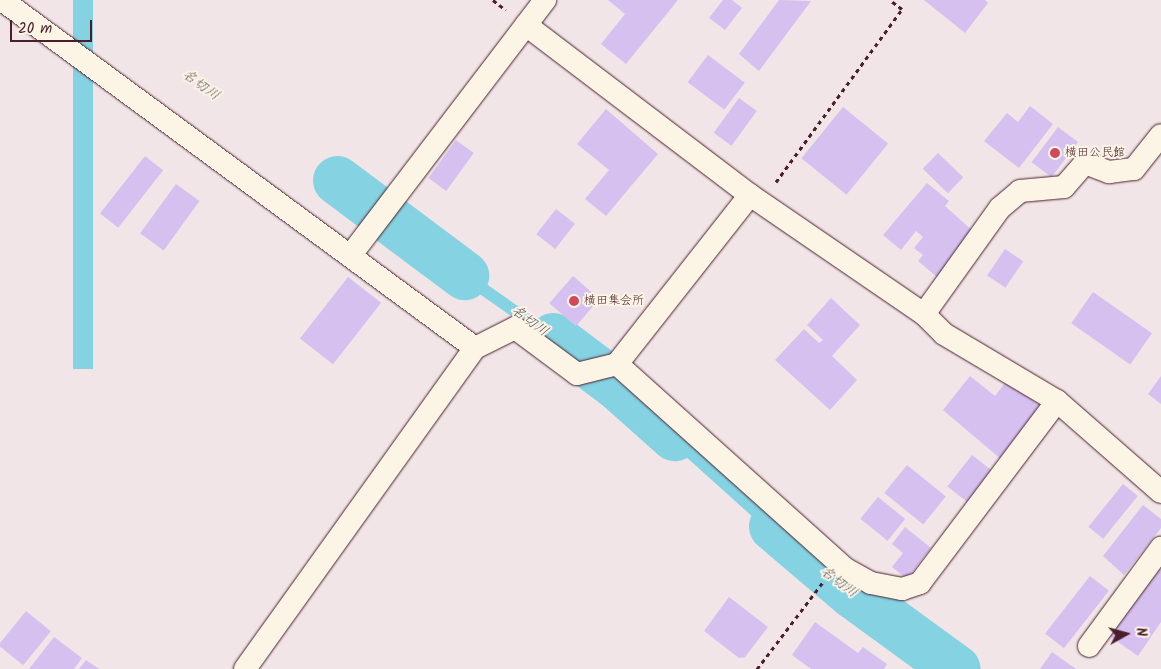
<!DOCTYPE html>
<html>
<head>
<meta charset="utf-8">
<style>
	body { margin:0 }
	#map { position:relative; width:1161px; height:669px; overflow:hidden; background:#f1e5e8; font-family:Kalam,"Klee One",sans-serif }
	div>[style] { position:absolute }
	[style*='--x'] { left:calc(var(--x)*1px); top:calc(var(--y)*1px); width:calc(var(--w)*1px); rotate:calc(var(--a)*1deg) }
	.water>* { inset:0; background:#84d2e2; transform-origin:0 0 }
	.river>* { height:49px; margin:-24.5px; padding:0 24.5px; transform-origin:24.5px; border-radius:24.5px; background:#84d2e2 }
	.building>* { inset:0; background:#d6c0f0; transform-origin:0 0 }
	.path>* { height:3px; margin-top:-1.5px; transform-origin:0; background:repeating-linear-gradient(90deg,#4a1f2b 0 4px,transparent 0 8px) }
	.roads { filter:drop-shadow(0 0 1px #4a1f2b) drop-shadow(0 0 1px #4a1f2b) }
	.minor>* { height:22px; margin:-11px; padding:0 11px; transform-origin:11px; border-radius:11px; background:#fcf5e5 }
	.dots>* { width:14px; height:14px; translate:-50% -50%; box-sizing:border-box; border:2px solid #fcf5e5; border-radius:50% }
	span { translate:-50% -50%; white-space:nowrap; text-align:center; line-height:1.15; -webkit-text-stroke:4px #fcf5e5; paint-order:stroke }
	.poi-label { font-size:12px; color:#4a1f2b }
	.left { translate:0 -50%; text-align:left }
	.water-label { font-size:14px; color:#5b5562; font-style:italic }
	.north { position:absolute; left:1101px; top:609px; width:50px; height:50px; -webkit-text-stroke:4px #fcf5e5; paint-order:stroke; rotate:83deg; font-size:14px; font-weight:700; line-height:20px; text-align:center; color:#4a1f2b }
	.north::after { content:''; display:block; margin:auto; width:18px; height:22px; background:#4a1f2b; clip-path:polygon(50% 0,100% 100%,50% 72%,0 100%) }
	.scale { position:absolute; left:10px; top:20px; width:82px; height:22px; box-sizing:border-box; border:2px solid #4a1f2b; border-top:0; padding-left:6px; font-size:15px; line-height:18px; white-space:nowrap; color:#4a1f2b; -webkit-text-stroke:4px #fcf5e5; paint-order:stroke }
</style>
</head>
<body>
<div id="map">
	<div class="water">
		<div style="left:73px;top:0;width:20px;height:369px"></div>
		<div style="left:412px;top:232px;width:219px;height:12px;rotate:35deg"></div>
		<div style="left:629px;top:388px;width:268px;height:13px;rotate:42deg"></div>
		<div style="clip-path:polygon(842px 579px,942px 655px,964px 669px,944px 669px,937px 664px,834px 588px)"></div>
	</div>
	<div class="river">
		<div style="--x:337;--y:180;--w:159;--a:36.8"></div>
		<div style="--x:553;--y:337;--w:83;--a:37.1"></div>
		<div style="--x:619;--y:387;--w:74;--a:41.7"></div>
		<div style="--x:773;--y:526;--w:105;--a:40.4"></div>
		<div style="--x:853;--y:594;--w:127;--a:36.1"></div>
	</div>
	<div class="building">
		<div style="clip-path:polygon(608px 0,678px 0,626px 64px,601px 44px,625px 14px)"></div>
		<div style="clip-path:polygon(723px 0,732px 0,742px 8px,725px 30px,709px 18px)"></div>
		<div style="clip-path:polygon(779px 0,811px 1px,759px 71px,739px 54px)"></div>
		<div style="clip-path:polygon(924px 0,985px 0,988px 3px,965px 33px)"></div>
		<div style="left:708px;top:55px;width:46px;height:34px;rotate:37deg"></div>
		<div style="left:739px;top:98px;width:22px;height:43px;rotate:36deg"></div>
		<div style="clip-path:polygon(1030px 106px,1053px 124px,1019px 168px,984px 141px,1007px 113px,1018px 122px)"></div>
		<div style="left:843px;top:107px;width:58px;height:66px;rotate:39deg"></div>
		<div style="clip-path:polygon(606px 109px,658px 154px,606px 216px,585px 199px,609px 170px,577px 144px)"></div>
		<div style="left:1058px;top:127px;width:25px;height:44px;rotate:37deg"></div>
		<div style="left:456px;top:140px;width:22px;height:47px;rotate:36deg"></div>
		<div style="left:938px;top:153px;width:35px;height:22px;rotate:44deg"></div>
		<div style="left:145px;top:156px;width:23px;height:73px;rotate:38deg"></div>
		<div style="clip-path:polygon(927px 183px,949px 201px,945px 206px,974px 232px,937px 277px,918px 261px,923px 255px,914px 248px,923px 237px,916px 231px,901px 250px,883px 235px)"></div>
		<div style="left:176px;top:184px;width:29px;height:61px;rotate:36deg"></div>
		<div style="left:556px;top:209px;width:24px;height:32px;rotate:38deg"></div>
		<div style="left:1005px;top:249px;width:22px;height:32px;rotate:34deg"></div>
		<div style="left:573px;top:276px;width:35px;height:36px;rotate:41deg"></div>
		<div style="left:348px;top:277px;width:42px;height:78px;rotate:38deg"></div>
		<div style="left:1093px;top:292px;width:72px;height:38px;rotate:35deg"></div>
		<div style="clip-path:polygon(831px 298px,860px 325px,832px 356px,857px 380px,830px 410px,775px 360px,804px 329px,819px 343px,823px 340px,807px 325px)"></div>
		<div style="clip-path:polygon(970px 376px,995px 396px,1007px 380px,1042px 407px,1002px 460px,943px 410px)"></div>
		<div style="clip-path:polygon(1161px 376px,1161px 404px,1148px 394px)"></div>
		<div style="left:972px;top:455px;width:29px;height:40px;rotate:38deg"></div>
		<div style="left:907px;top:465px;width:50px;height:36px;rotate:39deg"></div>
		<div style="left:1123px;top:484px;width:19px;height:55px;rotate:39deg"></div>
		<div style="left:878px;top:497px;width:35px;height:28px;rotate:39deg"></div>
		<div style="clip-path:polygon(1143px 505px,1161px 519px,1161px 528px,1124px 575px,1103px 556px)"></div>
		<div style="clip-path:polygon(905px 527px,931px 548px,907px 579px,892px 567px,903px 553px,892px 544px)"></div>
		<div style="clip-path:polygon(1157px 566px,1161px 570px,1161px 622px,1138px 656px,1108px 635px)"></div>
		<div style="left:1090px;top:576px;width:24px;height:73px;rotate:38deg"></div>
		<div style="clip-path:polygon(729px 597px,768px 627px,745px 657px,739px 658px,704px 631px)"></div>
		<div style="left:26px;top:611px;width:32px;height:44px;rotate:39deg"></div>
		<div style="clip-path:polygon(815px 622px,858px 653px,863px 647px,887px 664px,884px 669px,811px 669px,792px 655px)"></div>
		<div style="clip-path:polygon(54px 637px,82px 658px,74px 669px,29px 669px)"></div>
		<div style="clip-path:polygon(1052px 652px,1076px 669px,1040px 669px)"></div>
		<div style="clip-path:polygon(86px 660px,99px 669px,79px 669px)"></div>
	</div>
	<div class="path">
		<div style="--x:493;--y:0;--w:16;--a:38"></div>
		<div style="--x:776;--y:182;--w:214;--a:-53.9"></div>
		<div style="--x:902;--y:9;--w:15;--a:-143"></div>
		<div style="--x:757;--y:669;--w:109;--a:-52.8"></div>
	</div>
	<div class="roads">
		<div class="minor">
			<div style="--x:2;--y:0;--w:587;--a:36.34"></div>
			<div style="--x:526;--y:25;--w:281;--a:37.2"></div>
			<div style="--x:750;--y:195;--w:211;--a:34.4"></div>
			<div style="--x:924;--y:314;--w:28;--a:45"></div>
			<div style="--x:944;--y:334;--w:131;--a:30.7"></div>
			<div style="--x:1057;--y:401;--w:138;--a:41.2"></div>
			<div style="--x:350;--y:256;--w:322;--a:-52.7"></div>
			<div style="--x:924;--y:314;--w:130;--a:-54.4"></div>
			<div style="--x:1000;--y:208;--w:26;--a:-40"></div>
			<div style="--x:1020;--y:191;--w:44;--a:-5.2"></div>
			<div style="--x:1064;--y:187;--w:32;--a:-49"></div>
			<div style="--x:1085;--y:163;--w:26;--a:21"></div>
			<div style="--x:1109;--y:172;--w:25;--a:-7"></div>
			<div style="--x:1134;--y:169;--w:43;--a:-51.5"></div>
			<div style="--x:617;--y:364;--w:305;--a:41.9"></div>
			<div style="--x:844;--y:568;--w:31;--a:29"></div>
			<div style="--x:871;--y:583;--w:32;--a:11"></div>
			<div style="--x:902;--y:589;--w:19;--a:-18"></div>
			<div style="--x:920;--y:583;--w:228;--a:-53"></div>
			<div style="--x:1089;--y:646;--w:122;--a:-53.7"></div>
			<div style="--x:245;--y:669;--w:395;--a:-54.4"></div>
			<div style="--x:475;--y:348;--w:45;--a:-26.6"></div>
			<div style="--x:515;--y:328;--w:77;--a:36.6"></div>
			<div style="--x:577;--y:374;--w:41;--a:-14"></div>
			<div style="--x:617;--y:364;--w:215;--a:-51.8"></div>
		</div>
	</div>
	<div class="dots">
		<div style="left:1055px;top:153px;background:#d1495b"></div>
		<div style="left:574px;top:301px;background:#d1495b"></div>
	</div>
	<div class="poi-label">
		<span class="left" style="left:1065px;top:153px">横田公民館</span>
		<span class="left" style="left:584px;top:301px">横田集会所</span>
	</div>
	<div class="water-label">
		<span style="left:201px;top:85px;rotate:36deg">名切川</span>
		<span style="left:530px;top:321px;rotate:36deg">名切川</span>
		<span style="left:839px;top:582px;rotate:37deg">名切川</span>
	</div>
	<div class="north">N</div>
	<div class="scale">20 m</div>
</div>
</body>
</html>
